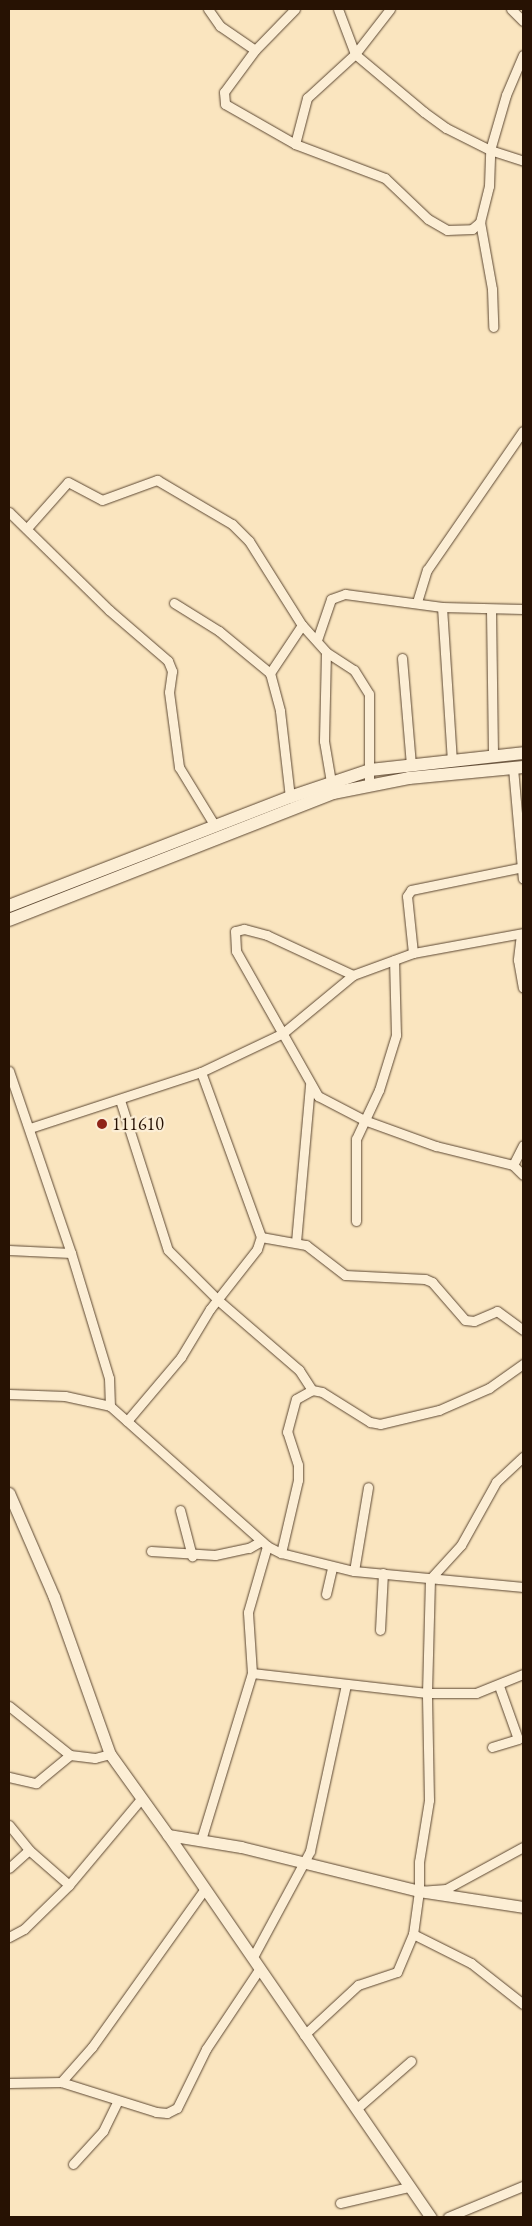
<!DOCTYPE html>
<html>
<head>
<meta charset="utf-8">
<style>
	body { margin:0 }
	#map { position:relative; width:532px; height:2226px; overflow:hidden; background:#fae5bf; font-family:"EB Garamond",serif }
	div>[style] { position:absolute }
	[style*='--x'] { left:calc(var(--x)*1px); top:calc(var(--y)*1px); width:calc(var(--w)*1px); rotate:calc(var(--a)*1deg) }
	.roads { filter:drop-shadow(0 0 1px #5c4732) drop-shadow(0 0 1px #5c4732) }
	.minor>* { height:9px; margin:-4.5px; padding:0 4.5px; transform-origin:4.5px; border-radius:4.5px; background:#fceed5 }
	.tertiary>* { height:11px; margin:-5.5px; padding:0 5.5px; transform-origin:5.5px; border-radius:5.5px; background:#fceed5 }
	.secondary>* { height:12px; margin:-6px; padding:0 6px; transform-origin:6px; border-radius:6px; background:#fceed5 }
	.dots>* { width:14px; height:14px; translate:-50% -50%; box-sizing:border-box; border:2px solid #fceed5; border-radius:50% }
	span { translate:-50% -50%; white-space:nowrap; text-align:center; line-height:1.15; -webkit-text-stroke:4.5px #fceed5; paint-order:stroke }
	.poi-label { font-size:18px; color:#271203 }
	.left { translate:0 -50%; text-align:left }
	.frame { position:absolute; inset:0; border:10px solid #271203; pointer-events:none }
</style>
</head>
<body>
<div id="map">
	<div class="roads">
		<div class="minor">
			<div style="--x:208;--y:9;--w:21;--a:55"></div>
			<div style="--x:220;--y:26;--w:42;--a:34.4"></div>
			<div style="--x:295;--y:9;--w:57;--a:134.3"></div>
			<div style="--x:255;--y:50;--w:52;--a:126.4"></div>
			<div style="--x:224;--y:92;--w:12;--a:85"></div>
			<div style="--x:225;--y:104;--w:81;--a:29.7"></div>
			<div style="--x:295;--y:144;--w:96;--a:20.7"></div>
			<div style="--x:385;--y:178;--w:59;--a:43.6"></div>
			<div style="--x:428;--y:219;--w:22;--a:30"></div>
			<div style="--x:447;--y:230;--w:25;--a:-2"></div>
			<div style="--x:472;--y:229;--w:11;--a:-41"></div>
			<div style="--x:480;--y:222;--w:37;--a:-76"></div>
			<div style="--x:489;--y:186;--w:36;--a:-88"></div>
			<div style="--x:490;--y:150;--w:49;--a:-153.4"></div>
			<div style="--x:446;--y:128;--w:27;--a:-144"></div>
			<div style="--x:424;--y:112;--w:90;--a:-140"></div>
			<div style="--x:355;--y:54;--w:48;--a:-110.7"></div>
			<div style="--x:511;--y:9;--w:17;--a:45"></div>
			<div style="--x:523;--y:55;--w:43;--a:113"></div>
			<div style="--x:506;--y:95;--w:57;--a:106.2"></div>
			<div style="--x:490;--y:150;--w:35;--a:18"></div>
			<div style="--x:295;--y:144;--w:48;--a:-75.4"></div>
			<div style="--x:307;--y:98;--w:65;--a:-42.5"></div>
			<div style="--x:355;--y:54;--w:57;--a:-52.1"></div>
			<div style="--x:480;--y:222;--w:68;--a:79.8"></div>
			<div style="--x:492;--y:289;--w:38;--a:88"></div>
			<div style="--x:9;--y:512;--w:140;--a:44.4"></div>
			<div style="--x:109;--y:610;--w:78;--a:40.8"></div>
			<div style="--x:168;--y:661;--w:11;--a:68"></div>
			<div style="--x:172;--y:671;--w:21;--a:98"></div>
			<div style="--x:169;--y:692;--w:76;--a:82.4"></div>
			<div style="--x:179;--y:767;--w:69;--a:58.6"></div>
			<div style="--x:28;--y:527;--w:60;--a:-48.4"></div>
			<div style="--x:68;--y:482;--w:38;--a:28"></div>
			<div style="--x:102;--y:500;--w:59;--a:-20"></div>
			<div style="--x:157;--y:480;--w:87;--a:30.4"></div>
			<div style="--x:232;--y:524;--w:24;--a:45"></div>
			<div style="--x:249;--y:541;--w:99;--a:57.8"></div>
			<div style="--x:302;--y:625;--w:58;--a:123.7"></div>
			<div style="--x:270;--y:673;--w:39;--a:75"></div>
			<div style="--x:280;--y:711;--w:87;--a:83.4"></div>
			<div style="--x:417;--y:602;--w:34;--a:-73"></div>
			<div style="--x:427;--y:570;--w:169;--a:-55.4"></div>
			<div style="--x:174;--y:603;--w:53;--a:31.9"></div>
			<div style="--x:219;--y:631;--w:66;--a:39.5"></div>
			<div style="--x:442;--y:607;--w:153;--a:86.3"></div>
			<div style="--x:491;--y:610;--w:146;--a:89.2"></div>
			<div style="--x:302;--y:625;--w:36;--a:48"></div>
			<div style="--x:326;--y:652;--w:33;--a:33"></div>
			<div style="--x:354;--y:670;--w:28;--a:58"></div>
			<div style="--x:369;--y:694;--w:89;--a:90"></div>
			<div style="--x:317;--y:640;--w:43;--a:-71.1"></div>
			<div style="--x:331;--y:599;--w:15;--a:-20"></div>
			<div style="--x:345;--y:594;--w:98;--a:7.6"></div>
			<div style="--x:442;--y:607;--w:81;--a:1.4"></div>
			<div style="--x:326;--y:652;--w:89;--a:91.3"></div>
			<div style="--x:324;--y:741;--w:42;--a:80.3"></div>
			<div style="--x:402;--y:658;--w:107;--a:85.2"></div>
			<div style="--x:513;--y:768;--w:111;--a:84.9"></div>
			<div style="--x:521;--y:934;--w:26;--a:97"></div>
			<div style="--x:518;--y:960;--w:28;--a:80"></div>
			<div style="--x:413;--y:953;--w:57;--a:-96"></div>
			<div style="--x:407;--y:896;--w:7;--a:-56"></div>
			<div style="--x:411;--y:890;--w:114;--a:-11.6"></div>
			<div style="--x:353;--y:975;--w:95;--a:-155.1"></div>
			<div style="--x:267;--y:935;--w:24;--a:-165"></div>
			<div style="--x:244;--y:929;--w:9;--a:167"></div>
			<div style="--x:235;--y:931;--w:20;--a:87"></div>
			<div style="--x:236;--y:951;--w:167;--a:60.5"></div>
			<div style="--x:318;--y:1096;--w:52;--a:27.6"></div>
			<div style="--x:364;--y:1120;--w:77;--a:19.9"></div>
			<div style="--x:436;--y:1146;--w:79;--a:13.9"></div>
			<div style="--x:513;--y:1165;--w:14;--a:45"></div>
			<div style="--x:9;--y:1071;--w:192;--a:71.2"></div>
			<div style="--x:71;--y:1253;--w:131;--a:73.1"></div>
			<div style="--x:109;--y:1378;--w:28;--a:88"></div>
			<div style="--x:201;--y:1072;--w:176;--a:70"></div>
			<div style="--x:120;--y:1100;--w:157;--a:72.3"></div>
			<div style="--x:168;--y:1250;--w:72;--a:45"></div>
			<div style="--x:219;--y:1301;--w:106;--a:40.8"></div>
			<div style="--x:299;--y:1370;--w:24;--a:57"></div>
			<div style="--x:30;--y:1128;--w:180;--a:-18.1"></div>
			<div style="--x:201;--y:1072;--w:91;--a:-25.4"></div>
			<div style="--x:283;--y:1033;--w:91;--a:-39.6"></div>
			<div style="--x:353;--y:975;--w:64;--a:-20.1"></div>
			<div style="--x:413;--y:953;--w:112;--a:-10.3"></div>
			<div style="--x:513;--y:1165;--w:22;--a:-63"></div>
			<div style="--x:356;--y:1221;--w:82;--a:-90"></div>
			<div style="--x:356;--y:1139;--w:54;--a:-64.9"></div>
			<div style="--x:379;--y:1090;--w:58;--a:-72.8"></div>
			<div style="--x:396;--y:1035;--w:75;--a:-91.5"></div>
			<div style="--x:296;--y:1242;--w:158;--a:-84.9"></div>
			<div style="--x:9;--y:1250;--w:62;--a:2.8"></div>
			<div style="--x:9;--y:1394;--w:56;--a:2"></div>
			<div style="--x:65;--y:1396;--w:46;--a:12.5"></div>
			<div style="--x:110;--y:1406;--w:210;--a:41.7"></div>
			<div style="--x:267;--y:1546;--w:16;--a:27"></div>
			<div style="--x:281;--y:1553;--w:75;--a:13.9"></div>
			<div style="--x:354;--y:1571;--w:170;--a:5.4"></div>
			<div style="--x:127;--y:1421;--w:84;--a:-49.8"></div>
			<div style="--x:181;--y:1357;--w:56;--a:-58.9"></div>
			<div style="--x:210;--y:1309;--w:76;--a:-51.9"></div>
			<div style="--x:257;--y:1249;--w:13;--a:-72"></div>
			<div style="--x:261;--y:1237;--w:46;--a:10.1"></div>
			<div style="--x:306;--y:1245;--w:49;--a:37.6"></div>
			<div style="--x:345;--y:1275;--w:80;--a:2.9"></div>
			<div style="--x:425;--y:1279;--w:8;--a:23"></div>
			<div style="--x:432;--y:1282;--w:50;--a:49"></div>
			<div style="--x:465;--y:1320;--w:9;--a:6"></div>
			<div style="--x:474;--y:1321;--w:25;--a:-23"></div>
			<div style="--x:497;--y:1311;--w:32;--a:36"></div>
			<div style="--x:180;--y:1510;--w:48;--a:75.4"></div>
			<div style="--x:151;--y:1551;--w:64;--a:3.6"></div>
			<div style="--x:215;--y:1555;--w:35;--a:-12"></div>
			<div style="--x:249;--y:1548;--w:14;--a:-30"></div>
			<div style="--x:281;--y:1553;--w:75;--a:-76.9"></div>
			<div style="--x:298;--y:1480;--w:15;--a:-90"></div>
			<div style="--x:298;--y:1465;--w:35;--a:-108"></div>
			<div style="--x:287;--y:1432;--w:34;--a:-75"></div>
			<div style="--x:296;--y:1399;--w:18;--a:-29"></div>
			<div style="--x:312;--y:1390;--w:10;--a:11"></div>
			<div style="--x:322;--y:1392;--w:57;--a:32"></div>
			<div style="--x:370;--y:1422;--w:10;--a:11"></div>
			<div style="--x:380;--y:1424;--w:61;--a:-13.3"></div>
			<div style="--x:439;--y:1410;--w:55;--a:-23.7"></div>
			<div style="--x:489;--y:1388;--w:42;--a:-35.2"></div>
			<div style="--x:354;--y:1571;--w:85;--a:-80.5"></div>
			<div style="--x:326;--y:1594;--w:28;--a:-77"></div>
			<div style="--x:380;--y:1630;--w:57;--a:-87"></div>
			<div style="--x:252;--y:1673;--w:61;--a:-93.8"></div>
			<div style="--x:248;--y:1612;--w:69;--a:-73.9"></div>
			<div style="--x:9;--y:1706;--w:78;--a:38.8"></div>
			<div style="--x:492;--y:1747;--w:27;--a:-17"></div>
			<div style="--x:518;--y:1739;--w:56;--a:-109.7"></div>
			<div style="--x:9;--y:1777;--w:28;--a:13"></div>
			<div style="--x:36;--y:1783;--w:44;--a:-39.5"></div>
			<div style="--x:70;--y:1755;--w:25;--a:7"></div>
			<div style="--x:95;--y:1758;--w:16;--a:-15"></div>
			<div style="--x:9;--y:1825;--w:32;--a:51"></div>
			<div style="--x:201;--y:1840;--w:175;--a:-73"></div>
			<div style="--x:252;--y:1673;--w:176;--a:6.5"></div>
			<div style="--x:427;--y:1693;--w:114;--a:-88.5"></div>
			<div style="--x:430;--y:1579;--w:46;--a:-47.6"></div>
			<div style="--x:461;--y:1545;--w:72;--a:-60.9"></div>
			<div style="--x:496;--y:1482;--w:37;--a:-43"></div>
			<div style="--x:523;--y:1847;--w:88;--a:151.4"></div>
			<div style="--x:446;--y:1889;--w:27;--a:176"></div>
			<div style="--x:419;--y:1891;--w:43;--a:97.9"></div>
			<div style="--x:413;--y:1934;--w:65;--a:26.6"></div>
			<div style="--x:471;--y:1963;--w:66;--a:38.3"></div>
			<div style="--x:9;--y:1868;--w:27;--a:-42"></div>
			<div style="--x:29;--y:1850;--w:53;--a:41.2"></div>
			<div style="--x:204;--y:1890;--w:193;--a:125.5"></div>
			<div style="--x:92;--y:2047;--w:47;--a:131.5"></div>
			<div style="--x:61;--y:2082;--w:100;--a:17.5"></div>
			<div style="--x:156;--y:2112;--w:11;--a:5"></div>
			<div style="--x:167;--y:2113;--w:11;--a:-27"></div>
			<div style="--x:177;--y:2108;--w:66;--a:-63.8"></div>
			<div style="--x:206;--y:2049;--w:97;--a:-56.3"></div>
			<div style="--x:419;--y:1891;--w:29;--a:-90"></div>
			<div style="--x:419;--y:1862;--w:63;--a:-80.8"></div>
			<div style="--x:429;--y:1800;--w:107;--a:-91.1"></div>
			<div style="--x:427;--y:1693;--w:49;--a:0"></div>
			<div style="--x:476;--y:1693;--w:51;--a:-22"></div>
			<div style="--x:9;--y:1937;--w:17;--a:-28"></div>
			<div style="--x:24;--y:1929;--w:63;--a:-44.4"></div>
			<div style="--x:69;--y:1885;--w:112;--a:-50.1"></div>
			<div style="--x:253;--y:1957;--w:120;--a:-61.7"></div>
			<div style="--x:310;--y:1851;--w:170;--a:-77.8"></div>
			<div style="--x:304;--y:2035;--w:74;--a:-42.8"></div>
			<div style="--x:358;--y:1985;--w:41;--a:-18.4"></div>
			<div style="--x:397;--y:1972;--w:41;--a:-67.2"></div>
			<div style="--x:9;--y:2083;--w:52;--a:-1.1"></div>
			<div style="--x:356;--y:2109;--w:73;--a:-41.1"></div>
			<div style="--x:73;--y:2164;--w:45;--a:-47.7"></div>
			<div style="--x:103;--y:2131;--w:32;--a:-64"></div>
			<div style="--x:340;--y:2203;--w:71;--a:-13.1"></div>
			<div style="--x:448;--y:2217;--w:81;--a:-22.5"></div>
		</div>
		<div class="tertiary">
			<div style="--x:9;--y:1493;--w:113;--a:66.6"></div>
			<div style="--x:54;--y:1597;--w:167;--a:70.4"></div>
			<div style="--x:110;--y:1754;--w:100;--a:54.4"></div>
			<div style="--x:168;--y:1835;--w:74;--a:9.3"></div>
			<div style="--x:241;--y:1847;--w:183;--a:13.9"></div>
			<div style="--x:419;--y:1891;--w:105;--a:8.7"></div>
			<div style="--x:168;--y:1835;--w:464;--a:55.5"></div>
		</div>
		<div class="secondary">
			<div style="--x:9;--y:906;--w:301;--a:-21.2"></div>
			<div style="--x:290;--y:797;--w:84;--a:-18.6"></div>
			<div style="--x:370;--y:770;--w:154;--a:-6.3"></div>
			<div style="--x:9;--y:920;--w:348;--a:-21.4"></div>
			<div style="--x:333;--y:793;--w:77;--a:-11.2"></div>
			<div style="--x:409;--y:778;--w:115;--a:-5.5"></div>
		</div>
	</div>
	<div class="dots">
		<div style="left:102px;top:1124px;background:#8f2418"></div>
	</div>
	<div class="poi-label">
		<span class="left" style="left:112px;top:1124px">111610</span>
	</div>
	<div class="frame"></div>
</div>
</body>
</html>
